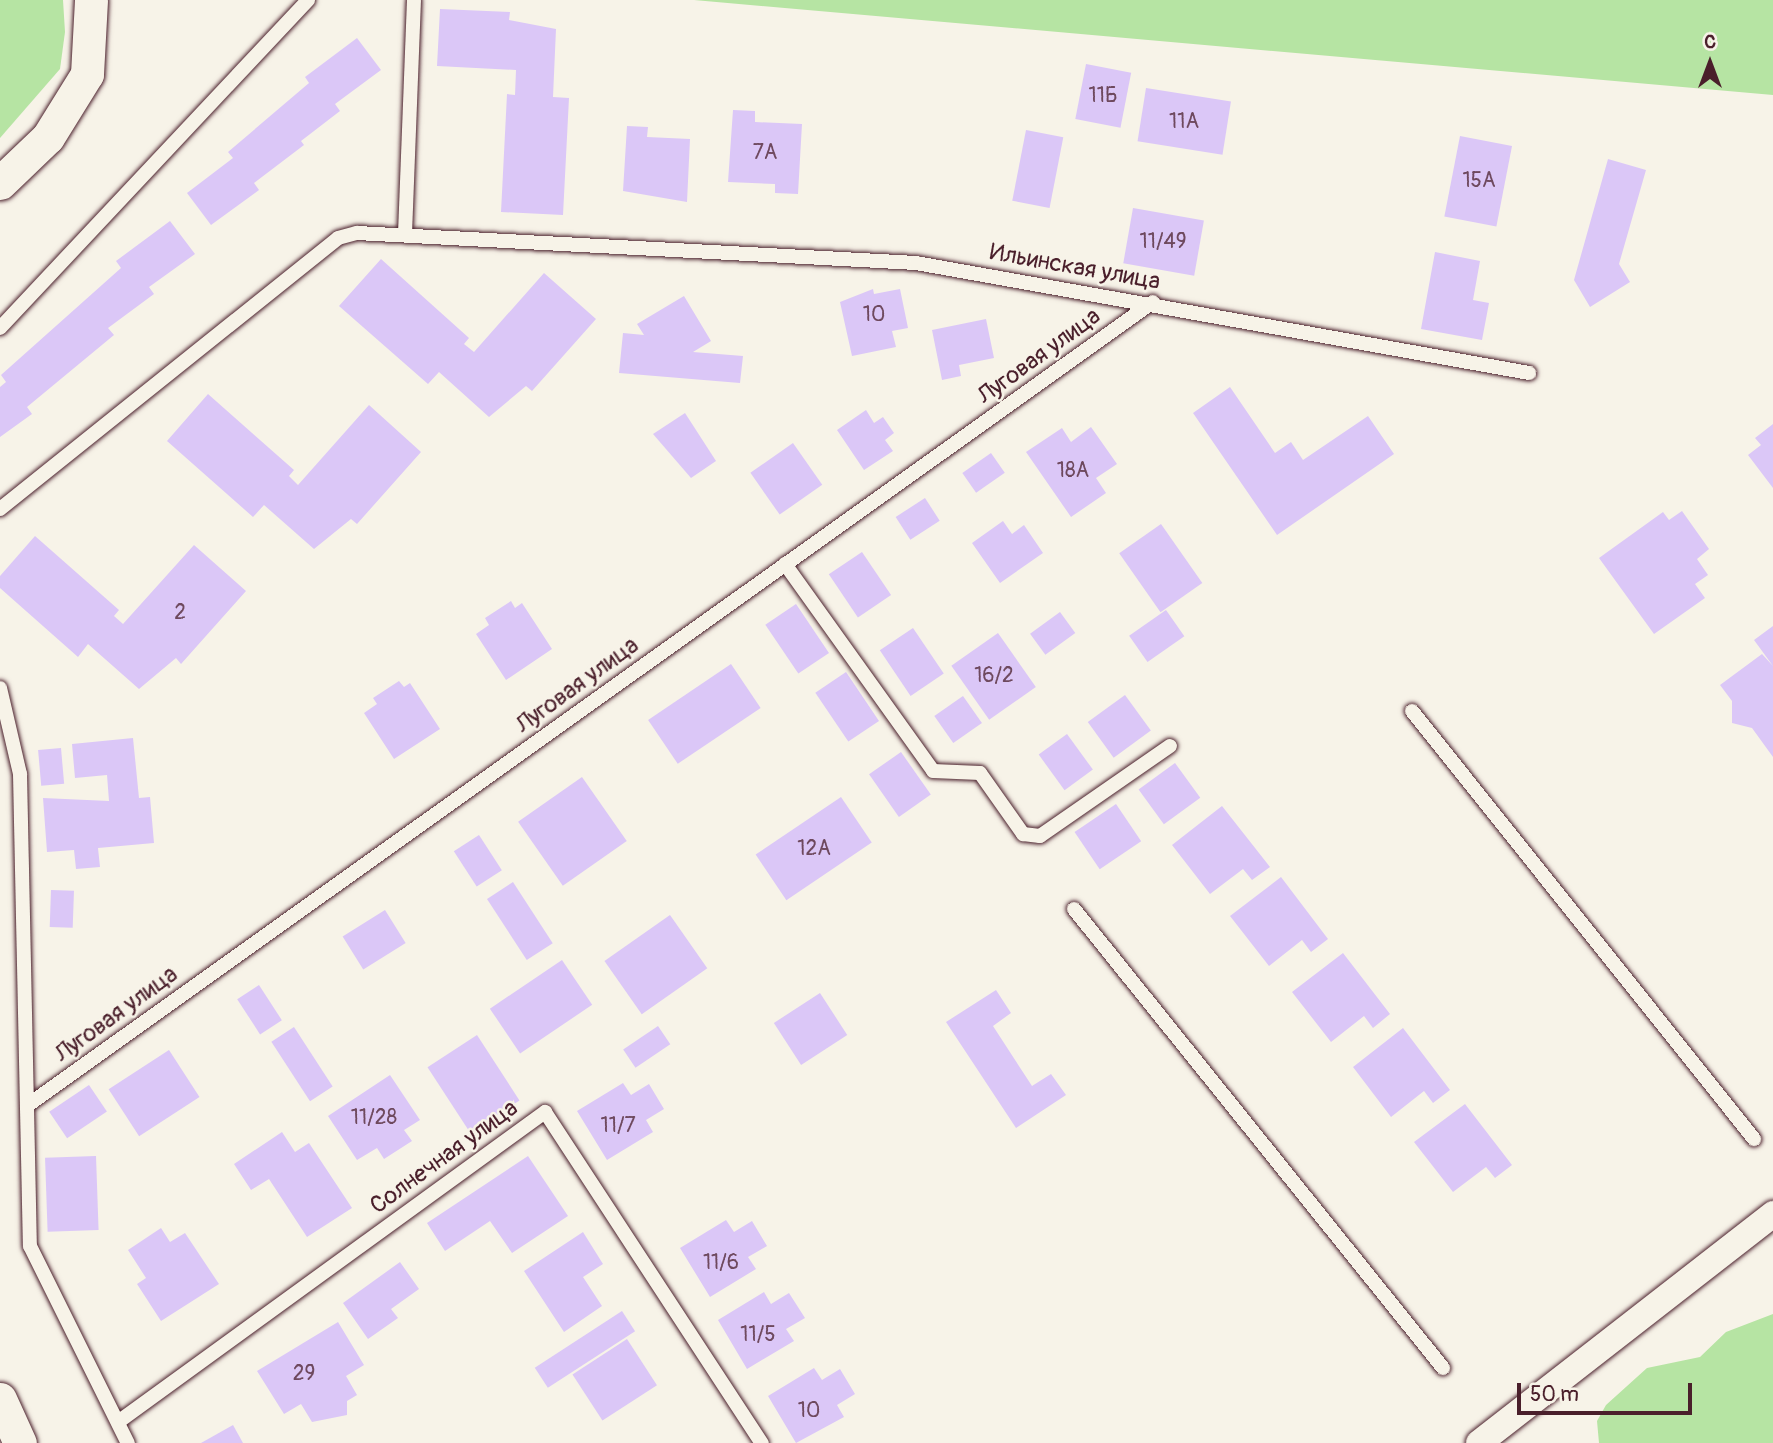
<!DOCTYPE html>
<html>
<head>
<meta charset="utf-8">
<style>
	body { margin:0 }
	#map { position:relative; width:1773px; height:1443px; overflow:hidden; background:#f7f3e8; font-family:Pangolin,sans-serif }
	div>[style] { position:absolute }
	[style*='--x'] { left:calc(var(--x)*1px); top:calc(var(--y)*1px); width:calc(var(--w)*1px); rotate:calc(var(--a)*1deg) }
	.green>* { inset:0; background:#b6e4a3 }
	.building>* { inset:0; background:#dbc7f7; transform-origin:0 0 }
	.roads { filter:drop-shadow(0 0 2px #4a1f2b) drop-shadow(0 0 2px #4a1f2b) }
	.service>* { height:14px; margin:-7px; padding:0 7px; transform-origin:7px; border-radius:7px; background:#f7f3e8 }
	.minor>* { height:26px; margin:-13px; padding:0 13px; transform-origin:13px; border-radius:13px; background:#f7f3e8 }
	.tertiary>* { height:33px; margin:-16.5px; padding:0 16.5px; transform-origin:16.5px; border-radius:16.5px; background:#f7f3e8 }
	span { translate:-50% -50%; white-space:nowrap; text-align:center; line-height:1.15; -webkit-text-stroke:5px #f7f3e8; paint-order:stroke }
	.number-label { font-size:21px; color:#6e495e }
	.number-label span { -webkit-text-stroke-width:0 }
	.street-label { font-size:24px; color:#4a1f2b }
	.north { position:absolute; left:1675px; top:28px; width:70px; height:70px; -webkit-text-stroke:5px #f7f3e8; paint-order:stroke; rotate:0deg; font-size:19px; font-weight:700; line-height:28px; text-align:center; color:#4a1f2b }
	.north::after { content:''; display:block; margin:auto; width:24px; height:32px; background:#4a1f2b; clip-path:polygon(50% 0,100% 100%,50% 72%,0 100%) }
	.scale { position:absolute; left:1517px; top:1383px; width:175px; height:32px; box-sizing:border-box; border:4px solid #4a1f2b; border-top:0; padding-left:9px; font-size:21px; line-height:24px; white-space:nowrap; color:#4a1f2b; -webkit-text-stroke:5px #f7f3e8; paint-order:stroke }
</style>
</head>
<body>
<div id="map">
	<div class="green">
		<div style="clip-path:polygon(0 0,63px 0,65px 32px,60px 69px,0 138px)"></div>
		<div style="clip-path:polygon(694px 0,1773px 0,1773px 95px)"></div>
		<div style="clip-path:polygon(1773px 1314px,1773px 1443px,1599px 1443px,1597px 1421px,1606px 1405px,1647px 1368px,1700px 1357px,1726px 1332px)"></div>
	</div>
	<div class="building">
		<div style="clip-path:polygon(440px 9px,510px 12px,509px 20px,556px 29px,553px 97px,569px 98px,563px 215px,501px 212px,507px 94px,515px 95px,516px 70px,437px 66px)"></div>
		<div style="clip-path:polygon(357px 38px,381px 70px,335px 104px,340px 111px,301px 141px,304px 145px,254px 183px,259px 190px,211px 225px,187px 193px,233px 158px,228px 152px,309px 83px,305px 77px)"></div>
		<div style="left:1086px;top:64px;width:46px;height:56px;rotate:11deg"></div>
		<div style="left:1146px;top:88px;width:86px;height:54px;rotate:9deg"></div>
		<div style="clip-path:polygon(733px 110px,755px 111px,755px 122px,802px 124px,798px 194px,775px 193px,775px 184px,728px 182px)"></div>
		<div style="clip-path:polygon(627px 126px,648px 127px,647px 137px,690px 139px,687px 202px,623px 191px)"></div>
		<div style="left:1026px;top:130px;width:38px;height:72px;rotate:11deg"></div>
		<div style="left:1460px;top:136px;width:53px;height:82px;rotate:11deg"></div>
		<div style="clip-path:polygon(1608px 159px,1646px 170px,1619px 264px,1630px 282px,1590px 307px,1574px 280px)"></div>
		<div style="left:1133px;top:208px;width:72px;height:56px;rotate:10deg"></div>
		<div style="clip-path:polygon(170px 221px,195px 254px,149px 287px,154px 294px,108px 328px,114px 335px,27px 407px,32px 414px,0 437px,0 387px,6px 382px,1px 375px,121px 268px,116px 261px)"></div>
		<div style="clip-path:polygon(1435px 252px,1480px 261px,1473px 300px,1489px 303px,1482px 340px,1421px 329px)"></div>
		<div style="clip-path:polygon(381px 259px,469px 338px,464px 344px,474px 352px,544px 273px,596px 319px,532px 391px,526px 386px,489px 417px,439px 372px,428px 384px,339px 306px)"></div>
		<div style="clip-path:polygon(873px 289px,874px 294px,900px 289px,908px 328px,892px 331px,896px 347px,852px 356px,840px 302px)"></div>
		<div style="clip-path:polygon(684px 296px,711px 341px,693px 352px,743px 356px,740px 383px,619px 373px,623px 333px,644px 335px,637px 324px)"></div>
		<div style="clip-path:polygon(986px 319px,994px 358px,959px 365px,961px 376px,942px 380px,932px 330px)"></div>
		<div style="clip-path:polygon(1230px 387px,1275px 453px,1291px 442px,1303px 460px,1368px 416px,1394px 454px,1277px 535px,1193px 413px)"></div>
		<div style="clip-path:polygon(208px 394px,294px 470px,289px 476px,298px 485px,369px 405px,421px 452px,357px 524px,351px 519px,314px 549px,264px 505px,253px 517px,167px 441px)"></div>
		<div style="clip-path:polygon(866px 410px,874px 423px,883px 417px,894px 433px,885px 440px,893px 451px,864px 470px,837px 430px)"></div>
		<div style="clip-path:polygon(685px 413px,716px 461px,691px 478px,653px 434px)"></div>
		<div style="clip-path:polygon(1773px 424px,1773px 488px,1748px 455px,1761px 445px,1755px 438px)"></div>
		<div style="clip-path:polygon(1091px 427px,1117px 464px,1096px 478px,1106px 493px,1071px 517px,1026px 452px,1062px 428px,1071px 442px)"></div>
		<div style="left:793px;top:443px;width:51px;height:52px;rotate:55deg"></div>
		<div style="left:991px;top:453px;width:24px;height:35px;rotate:55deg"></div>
		<div style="left:925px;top:498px;width:27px;height:35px;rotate:57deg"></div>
		<div style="clip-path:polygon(1682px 511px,1709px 549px,1697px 559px,1708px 575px,1695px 584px,1705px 598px,1654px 634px,1599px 558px,1663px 512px,1669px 520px)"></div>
		<div style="clip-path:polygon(1003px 521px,1012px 534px,1024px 525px,1043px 553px,1000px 583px,972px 543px)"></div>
		<div style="left:1161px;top:524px;width:72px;height:51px;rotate:55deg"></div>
		<div style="clip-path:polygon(35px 536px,119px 610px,114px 616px,123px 624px,194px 545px,246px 591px,181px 664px,176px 658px,139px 689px,88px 644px,78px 657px,0 588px,0 576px)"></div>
		<div style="left:862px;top:552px;width:52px;height:40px;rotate:56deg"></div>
		<div style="clip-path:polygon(511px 601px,515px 608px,522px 603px,552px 649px,506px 680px,476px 634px,489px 625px,485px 618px)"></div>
		<div style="left:796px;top:604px;width:59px;height:37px;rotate:56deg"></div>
		<div style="left:1166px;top:610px;width:32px;height:45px;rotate:55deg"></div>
		<div style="left:1060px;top:612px;width:26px;height:37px;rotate:54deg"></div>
		<div style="clip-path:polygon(1773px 626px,1773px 757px,1752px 728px,1732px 723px,1732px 701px,1720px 685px,1762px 654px,1773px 666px,1754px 640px)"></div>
		<div style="left:913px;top:628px;width:55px;height:40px;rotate:56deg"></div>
		<div style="left:998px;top:633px;width:66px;height:57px;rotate:55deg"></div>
		<div style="left:731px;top:664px;width:53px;height:100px;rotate:56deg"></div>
		<div style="left:846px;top:672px;width:59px;height:37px;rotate:56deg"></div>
		<div style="clip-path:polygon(399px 681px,404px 687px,410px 683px,440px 729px,394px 759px,364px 713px,377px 704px,373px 698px)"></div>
		<div style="left:1125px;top:695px;width:44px;height:46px;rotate:54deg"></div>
		<div style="left:963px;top:696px;width:33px;height:35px;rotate:55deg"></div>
		<div style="left:1067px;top:734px;width:44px;height:35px;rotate:54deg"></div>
		<div style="clip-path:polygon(133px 738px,139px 798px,150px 797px,154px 843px,98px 848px,100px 867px,76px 869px,74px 850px,47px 852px,43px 798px,109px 801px,107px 775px,75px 778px,72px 744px)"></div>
		<div style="left:61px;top:748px;width:36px;height:23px;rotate:85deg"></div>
		<div style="left:901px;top:752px;width:52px;height:39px;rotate:55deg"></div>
		<div style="left:1175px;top:763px;width:43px;height:45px;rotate:54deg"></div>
		<div style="left:582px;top:777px;width:78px;height:78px;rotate:55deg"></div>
		<div style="left:841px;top:797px;width:55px;height:103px;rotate:56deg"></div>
		<div style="left:1116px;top:804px;width:45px;height:50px;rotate:56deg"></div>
		<div style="clip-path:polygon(1222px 806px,1270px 867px,1252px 880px,1243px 869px,1210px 894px,1172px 845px)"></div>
		<div style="left:479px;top:835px;width:42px;height:30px;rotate:57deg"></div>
		<div style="clip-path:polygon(1281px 877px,1328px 939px,1311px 952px,1302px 940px,1269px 966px,1230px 916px)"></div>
		<div style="left:513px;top:882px;width:73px;height:31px;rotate:57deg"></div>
		<div style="left:51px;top:890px;width:23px;height:37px;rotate:2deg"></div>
		<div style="left:385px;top:910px;width:39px;height:50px;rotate:58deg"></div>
		<div style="left:670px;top:915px;width:65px;height:80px;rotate:55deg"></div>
		<div style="clip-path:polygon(1343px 953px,1390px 1014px,1373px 1028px,1364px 1016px,1331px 1042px,1292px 992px)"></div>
		<div style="left:562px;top:960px;width:54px;height:87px;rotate:56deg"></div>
		<div style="left:259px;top:985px;width:42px;height:26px;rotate:57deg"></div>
		<div style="clip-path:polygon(996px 990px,1011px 1013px,993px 1026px,1032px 1086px,1051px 1074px,1066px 1095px,1016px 1128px,946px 1022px)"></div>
		<div style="left:820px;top:993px;width:50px;height:55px;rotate:57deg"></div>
		<div style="left:658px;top:1026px;width:22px;height:42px;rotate:56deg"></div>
		<div style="left:294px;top:1027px;width:71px;height:27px;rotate:57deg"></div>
		<div style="clip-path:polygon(1403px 1028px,1450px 1090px,1433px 1103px,1424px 1091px,1391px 1117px,1353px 1067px)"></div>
		<div style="left:477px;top:1035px;width:78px;height:59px;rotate:57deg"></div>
		<div style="left:169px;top:1050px;width:56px;height:72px;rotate:57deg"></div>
		<div style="clip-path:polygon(390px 1075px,420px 1120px,404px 1130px,412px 1141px,384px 1159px,377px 1148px,357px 1160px,328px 1116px)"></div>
		<div style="clip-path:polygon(623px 1083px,631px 1095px,649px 1084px,664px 1109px,646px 1120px,653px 1132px,607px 1160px,577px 1111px)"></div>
		<div style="left:89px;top:1085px;width:32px;height:48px;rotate:56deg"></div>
		<div style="clip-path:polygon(1465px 1104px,1512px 1165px,1495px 1178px,1486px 1167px,1453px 1192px,1414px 1142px)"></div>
		<div style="clip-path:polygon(282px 1132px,295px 1152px,309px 1143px,352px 1208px,307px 1237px,269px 1179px,251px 1190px,234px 1164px)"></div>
		<div style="left:96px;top:1156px;width:74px;height:51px;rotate:88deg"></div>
		<div style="clip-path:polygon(528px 1156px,568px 1216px,512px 1253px,490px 1221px,445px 1251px,427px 1223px)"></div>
		<div style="clip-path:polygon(726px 1220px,734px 1232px,752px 1221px,767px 1246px,748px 1257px,756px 1269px,710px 1297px,680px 1248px)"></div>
		<div style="clip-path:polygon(161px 1228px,170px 1242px,185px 1233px,219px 1284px,161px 1321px,137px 1284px,146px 1278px,128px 1250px)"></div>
		<div style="clip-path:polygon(583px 1232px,603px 1264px,583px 1277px,602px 1306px,564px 1332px,524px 1271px)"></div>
		<div style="clip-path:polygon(400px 1262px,419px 1289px,391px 1309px,398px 1318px,368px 1339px,343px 1303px)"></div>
		<div style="clip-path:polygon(764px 1292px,771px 1304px,789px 1293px,805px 1318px,786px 1329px,794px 1341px,747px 1369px,718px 1320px)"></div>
		<div style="left:622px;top:1311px;width:24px;height:104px;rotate:57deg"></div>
		<div style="clip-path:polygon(338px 1322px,364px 1365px,346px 1376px,357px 1395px,347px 1401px,347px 1415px,312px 1422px,301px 1404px,284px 1414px,257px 1371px)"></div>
		<div style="left:627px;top:1339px;width:55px;height:65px;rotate:57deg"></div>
		<div style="clip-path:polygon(814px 1368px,822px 1380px,840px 1369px,855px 1394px,837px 1405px,844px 1417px,796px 1443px,768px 1396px)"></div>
		<div style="clip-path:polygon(233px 1425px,243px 1443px,201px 1443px)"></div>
	</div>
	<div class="roads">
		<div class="service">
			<div style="--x:405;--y:234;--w:234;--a:-87.8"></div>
			<div style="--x:0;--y:328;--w:450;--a:-46.8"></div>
			<div style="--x:0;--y:509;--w:433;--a:-38.7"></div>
			<div style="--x:338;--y:238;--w:20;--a:-15"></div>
			<div style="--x:357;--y:233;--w:560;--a:3.07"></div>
			<div style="--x:916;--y:263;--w:623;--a:10.17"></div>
			<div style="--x:785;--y:564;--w:254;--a:54.4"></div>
			<div style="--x:933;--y:771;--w:47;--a:2.4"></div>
			<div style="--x:980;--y:773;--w:75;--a:54.8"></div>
			<div style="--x:1023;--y:834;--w:17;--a:7"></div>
			<div style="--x:1040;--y:836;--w:158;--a:-34.7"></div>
			<div style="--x:0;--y:688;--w:88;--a:76.9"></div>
			<div style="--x:20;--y:774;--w:472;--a:88.8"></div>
			<div style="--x:30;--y:1246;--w:220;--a:63.6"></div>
			<div style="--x:1412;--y:711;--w:548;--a:51.37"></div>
			<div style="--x:1074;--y:909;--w:589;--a:51.2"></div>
			<div style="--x:28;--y:1105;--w:1382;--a:-35.52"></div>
			<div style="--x:118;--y:1422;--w:528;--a:-35.98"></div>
			<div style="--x:545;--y:1112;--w:396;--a:56.8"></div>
		</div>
		<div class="minor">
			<div style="--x:1479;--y:1443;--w:373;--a:-37.9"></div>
		</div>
		<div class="tertiary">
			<div style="--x:0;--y:183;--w:66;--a:-43.8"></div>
			<div style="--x:48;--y:137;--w:74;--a:-58.2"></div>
			<div style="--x:87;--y:74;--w:74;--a:-86.9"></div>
			<div style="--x:0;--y:1399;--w:48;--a:65.6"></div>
		</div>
	</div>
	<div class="number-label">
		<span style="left:1103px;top:96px">11Б</span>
		<span style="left:1184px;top:122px">11А</span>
		<span style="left:765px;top:153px">7А</span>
		<span style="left:1479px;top:181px">15А</span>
		<span style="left:1163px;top:242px">11/49</span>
		<span style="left:874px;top:315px">10</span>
		<span style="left:1073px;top:471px">18А</span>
		<span style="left:180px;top:613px">2</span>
		<span style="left:994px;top:676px">16/2</span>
		<span style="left:814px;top:849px">12А</span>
		<span style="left:374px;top:1118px">11/28</span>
		<span style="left:618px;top:1126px">11/7</span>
		<span style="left:721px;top:1263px">11/6</span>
		<span style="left:758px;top:1335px">11/5</span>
		<span style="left:304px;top:1374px">29</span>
		<span style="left:809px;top:1411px">10</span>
	</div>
	<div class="street-label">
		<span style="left:1075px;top:267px;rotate:10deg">Ильинская улица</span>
		<span style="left:1039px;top:356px;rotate:-36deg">Луговая улица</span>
		<span style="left:577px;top:685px;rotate:-36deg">Луговая улица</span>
		<span style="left:116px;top:1014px;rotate:-36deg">Луговая улица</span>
		<span style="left:444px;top:1157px;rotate:-36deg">Солнечная улица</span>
	</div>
	<div class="north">С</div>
	<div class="scale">50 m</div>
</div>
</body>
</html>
